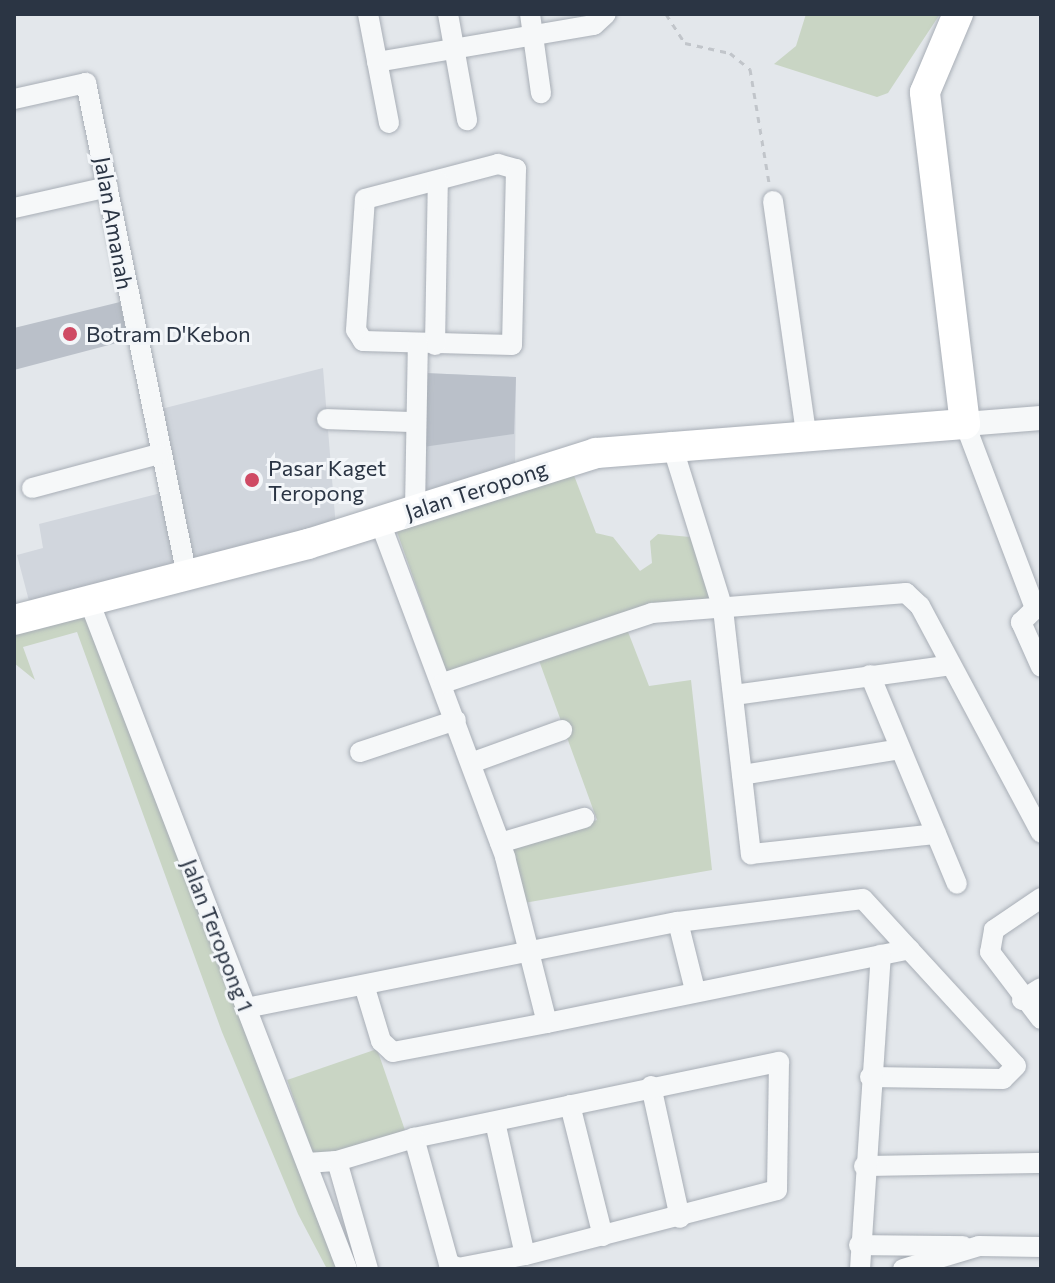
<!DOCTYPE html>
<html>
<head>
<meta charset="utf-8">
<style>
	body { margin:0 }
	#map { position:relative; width:1055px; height:1283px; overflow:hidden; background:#e3e7eb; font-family:Commissioner,sans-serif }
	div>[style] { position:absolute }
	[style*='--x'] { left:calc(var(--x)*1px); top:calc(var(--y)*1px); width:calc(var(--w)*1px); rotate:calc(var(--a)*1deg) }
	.built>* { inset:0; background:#d1d6dd }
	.green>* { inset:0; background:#c9d5c4; transform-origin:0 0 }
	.building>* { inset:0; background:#bac0c9 }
	.path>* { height:3px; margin-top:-1.5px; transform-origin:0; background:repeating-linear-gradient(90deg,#c1c5ca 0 6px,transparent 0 12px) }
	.roads { filter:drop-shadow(0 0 2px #a8aeb6) drop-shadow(0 0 2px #a8aeb6) }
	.minor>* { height:20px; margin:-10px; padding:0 10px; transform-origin:10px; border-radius:10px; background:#f6f8f9 }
	.tertiary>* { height:24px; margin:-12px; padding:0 12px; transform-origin:12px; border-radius:12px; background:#f6f8f9 }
	.primary>* { height:30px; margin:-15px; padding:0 15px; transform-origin:15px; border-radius:15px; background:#fff }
	.dots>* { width:22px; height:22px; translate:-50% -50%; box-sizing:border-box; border:4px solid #f3f6f9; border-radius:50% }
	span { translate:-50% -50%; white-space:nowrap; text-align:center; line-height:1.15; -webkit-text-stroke:6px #f3f6f9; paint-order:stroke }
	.street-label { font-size:22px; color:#2b3544 }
	.poi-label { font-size:22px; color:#2b3544 }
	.left { translate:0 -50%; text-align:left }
	.frame { position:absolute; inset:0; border:16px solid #2b3544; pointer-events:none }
</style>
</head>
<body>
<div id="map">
	<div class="built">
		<div style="clip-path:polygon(323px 368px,336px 528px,194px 567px,157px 410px)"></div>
		<div style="clip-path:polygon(424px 373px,516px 377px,515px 467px,423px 497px)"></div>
		<div style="clip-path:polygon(161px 493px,180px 567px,29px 601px,17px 555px,43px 548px,39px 524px)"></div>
	</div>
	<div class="green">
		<div style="clip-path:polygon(806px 14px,940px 14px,888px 93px,877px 97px,774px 64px,796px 46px)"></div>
		<div style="clip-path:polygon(570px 465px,596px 533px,613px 537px,640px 571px,652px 563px,650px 541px,658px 534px,690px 537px,715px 605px,448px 676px,396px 529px)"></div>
		<div style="clip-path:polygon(90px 613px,340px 1269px,327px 1269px,298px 1214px,222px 1032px,77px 632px,23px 647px,35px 680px,14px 663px,14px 632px)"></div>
		<div style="clip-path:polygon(625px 624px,649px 686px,691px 680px,712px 870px,524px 903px,506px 848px,597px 820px,537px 655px)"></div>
		<div style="left:377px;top:1049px;width:87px;height:95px;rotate:71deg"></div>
	</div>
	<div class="building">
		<div style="clip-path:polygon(120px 302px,128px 340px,14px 370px,14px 328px)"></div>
		<div style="clip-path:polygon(424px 373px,516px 377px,514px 434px,423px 447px)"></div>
	</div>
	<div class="path">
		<div style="--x:666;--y:14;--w:35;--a:57"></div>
		<div style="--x:685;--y:43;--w:46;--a:12.5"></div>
		<div style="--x:730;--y:53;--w:26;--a:39"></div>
		<div style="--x:750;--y:69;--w:115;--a:80.5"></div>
	</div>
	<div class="roads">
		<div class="minor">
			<div style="--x:368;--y:14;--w:111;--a:79.1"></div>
			<div style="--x:448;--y:14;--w:108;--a:79.8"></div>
			<div style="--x:530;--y:14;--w:80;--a:82.1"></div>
			<div style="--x:377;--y:62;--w:220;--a:-9.7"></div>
			<div style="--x:594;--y:25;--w:16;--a:-43"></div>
			<div style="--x:14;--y:99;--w:74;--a:-12.5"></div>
			<div style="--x:86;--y:83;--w:503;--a:78.42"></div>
			<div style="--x:498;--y:164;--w:19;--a:16"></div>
			<div style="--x:516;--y:169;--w:176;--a:91.3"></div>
			<div style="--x:512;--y:345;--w:149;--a:-178.5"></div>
			<div style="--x:363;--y:341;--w:13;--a:-122"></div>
			<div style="--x:356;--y:330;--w:131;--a:-86.1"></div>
			<div style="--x:365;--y:199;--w:138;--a:-14.7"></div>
			<div style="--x:773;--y:201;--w:235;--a:81.9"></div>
			<div style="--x:14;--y:208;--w:96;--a:-12.6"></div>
			<div style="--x:435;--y:345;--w:164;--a:-89"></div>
			<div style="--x:327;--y:419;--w:88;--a:2"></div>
			<div style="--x:965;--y:424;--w:195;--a:69.2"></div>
			<div style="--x:671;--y:442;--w:175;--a:72.7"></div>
			<div style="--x:723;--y:609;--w:247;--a:83.5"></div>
			<div style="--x:751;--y:854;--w:186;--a:-6.2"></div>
			<div style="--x:32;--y:488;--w:131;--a:-15"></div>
			<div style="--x:415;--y:509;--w:165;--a:-89"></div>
			<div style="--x:380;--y:522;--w:358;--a:69.5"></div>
			<div style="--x:505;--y:857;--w:171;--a:75.8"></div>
			<div style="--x:547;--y:1023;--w:370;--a:-11.5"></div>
			<div style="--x:89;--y:601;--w:716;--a:68.88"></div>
			<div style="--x:1041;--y:603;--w:28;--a:136"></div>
			<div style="--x:1021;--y:622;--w:49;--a:66"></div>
			<div style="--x:870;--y:675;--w:226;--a:67.4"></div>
			<div style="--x:443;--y:683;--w:220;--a:-18.5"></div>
			<div style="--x:652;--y:613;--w:255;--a:-4.5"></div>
			<div style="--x:906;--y:593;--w:19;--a:43"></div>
			<div style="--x:920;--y:606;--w:257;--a:61.9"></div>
			<div style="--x:734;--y:695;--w:214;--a:-7.8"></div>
			<div style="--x:360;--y:752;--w:101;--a:-18.4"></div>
			<div style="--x:471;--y:763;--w:97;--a:-19.9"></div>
			<div style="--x:742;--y:775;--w:160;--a:-9.3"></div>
			<div style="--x:500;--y:843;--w:88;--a:-16.6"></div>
			<div style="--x:1041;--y:898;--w:57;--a:145.8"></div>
			<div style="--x:994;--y:930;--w:22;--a:100"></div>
			<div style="--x:990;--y:952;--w:84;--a:52.7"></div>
			<div style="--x:678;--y:922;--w:70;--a:76"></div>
			<div style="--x:364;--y:985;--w:59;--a:73.1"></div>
			<div style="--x:381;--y:1041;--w:16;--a:43"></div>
			<div style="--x:393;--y:1052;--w:157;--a:-10.7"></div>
			<div style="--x:1022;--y:1000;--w:22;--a:-32"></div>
			<div style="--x:246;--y:1008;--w:440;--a:-11.3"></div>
			<div style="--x:678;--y:922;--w:186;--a:-7.1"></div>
			<div style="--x:863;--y:899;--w:226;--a:47.5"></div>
			<div style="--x:1016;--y:1066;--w:18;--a:135"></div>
			<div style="--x:1003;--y:1079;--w:133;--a:-179.1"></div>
			<div style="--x:651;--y:1086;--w:135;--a:77.6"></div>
			<div style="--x:570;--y:1105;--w:135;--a:75.9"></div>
			<div style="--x:495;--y:1122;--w:136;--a:77.3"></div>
			<div style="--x:337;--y:1161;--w:112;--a:74"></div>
			<div style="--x:307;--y:1163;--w:30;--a:-4"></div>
			<div style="--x:337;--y:1161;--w:80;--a:-16.6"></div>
			<div style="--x:414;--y:1138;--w:373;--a:-11.8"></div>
			<div style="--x:779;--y:1062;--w:128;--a:90.9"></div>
			<div style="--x:777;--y:1190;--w:260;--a:165.5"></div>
			<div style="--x:525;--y:1255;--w:67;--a:168.9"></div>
			<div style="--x:459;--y:1268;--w:11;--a:-158"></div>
			<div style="--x:449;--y:1264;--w:131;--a:-105.5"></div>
			<div style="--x:864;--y:1166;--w:177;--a:-1"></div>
			<div style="--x:859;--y:1245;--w:104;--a:0.6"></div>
			<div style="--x:860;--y:1269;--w:315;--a:-86.2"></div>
			<div style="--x:903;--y:1269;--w:79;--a:-16.8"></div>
			<div style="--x:979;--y:1246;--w:62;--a:0.9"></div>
		</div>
		<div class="tertiary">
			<div style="--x:965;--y:424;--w:76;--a:-4.5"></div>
		</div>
		<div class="primary">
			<div style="--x:14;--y:620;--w:304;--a:-14.5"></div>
			<div style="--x:308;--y:544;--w:302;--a:-17.5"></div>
			<div style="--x:596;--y:453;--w:370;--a:-4.5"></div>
			<div style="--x:965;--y:424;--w:334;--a:-96.9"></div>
			<div style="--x:925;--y:92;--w:85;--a:-67.1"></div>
		</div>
	</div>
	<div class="dots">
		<div style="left:70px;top:334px;background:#cf4a64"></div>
		<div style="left:252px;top:480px;background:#cf4a64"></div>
	</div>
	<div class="street-label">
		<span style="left:114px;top:223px;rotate:80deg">Jalan Amanah</span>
		<span style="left:476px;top:490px;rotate:-18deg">Jalan Teropong</span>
		<span style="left:218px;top:935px;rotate:69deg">Jalan Teropong 1</span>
	</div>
	<div class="poi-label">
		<span class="left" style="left:86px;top:334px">Botram D'Kebon</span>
		<span class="left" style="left:268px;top:480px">Pasar Kaget<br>Teropong</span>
	</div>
	<div class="frame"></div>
</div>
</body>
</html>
